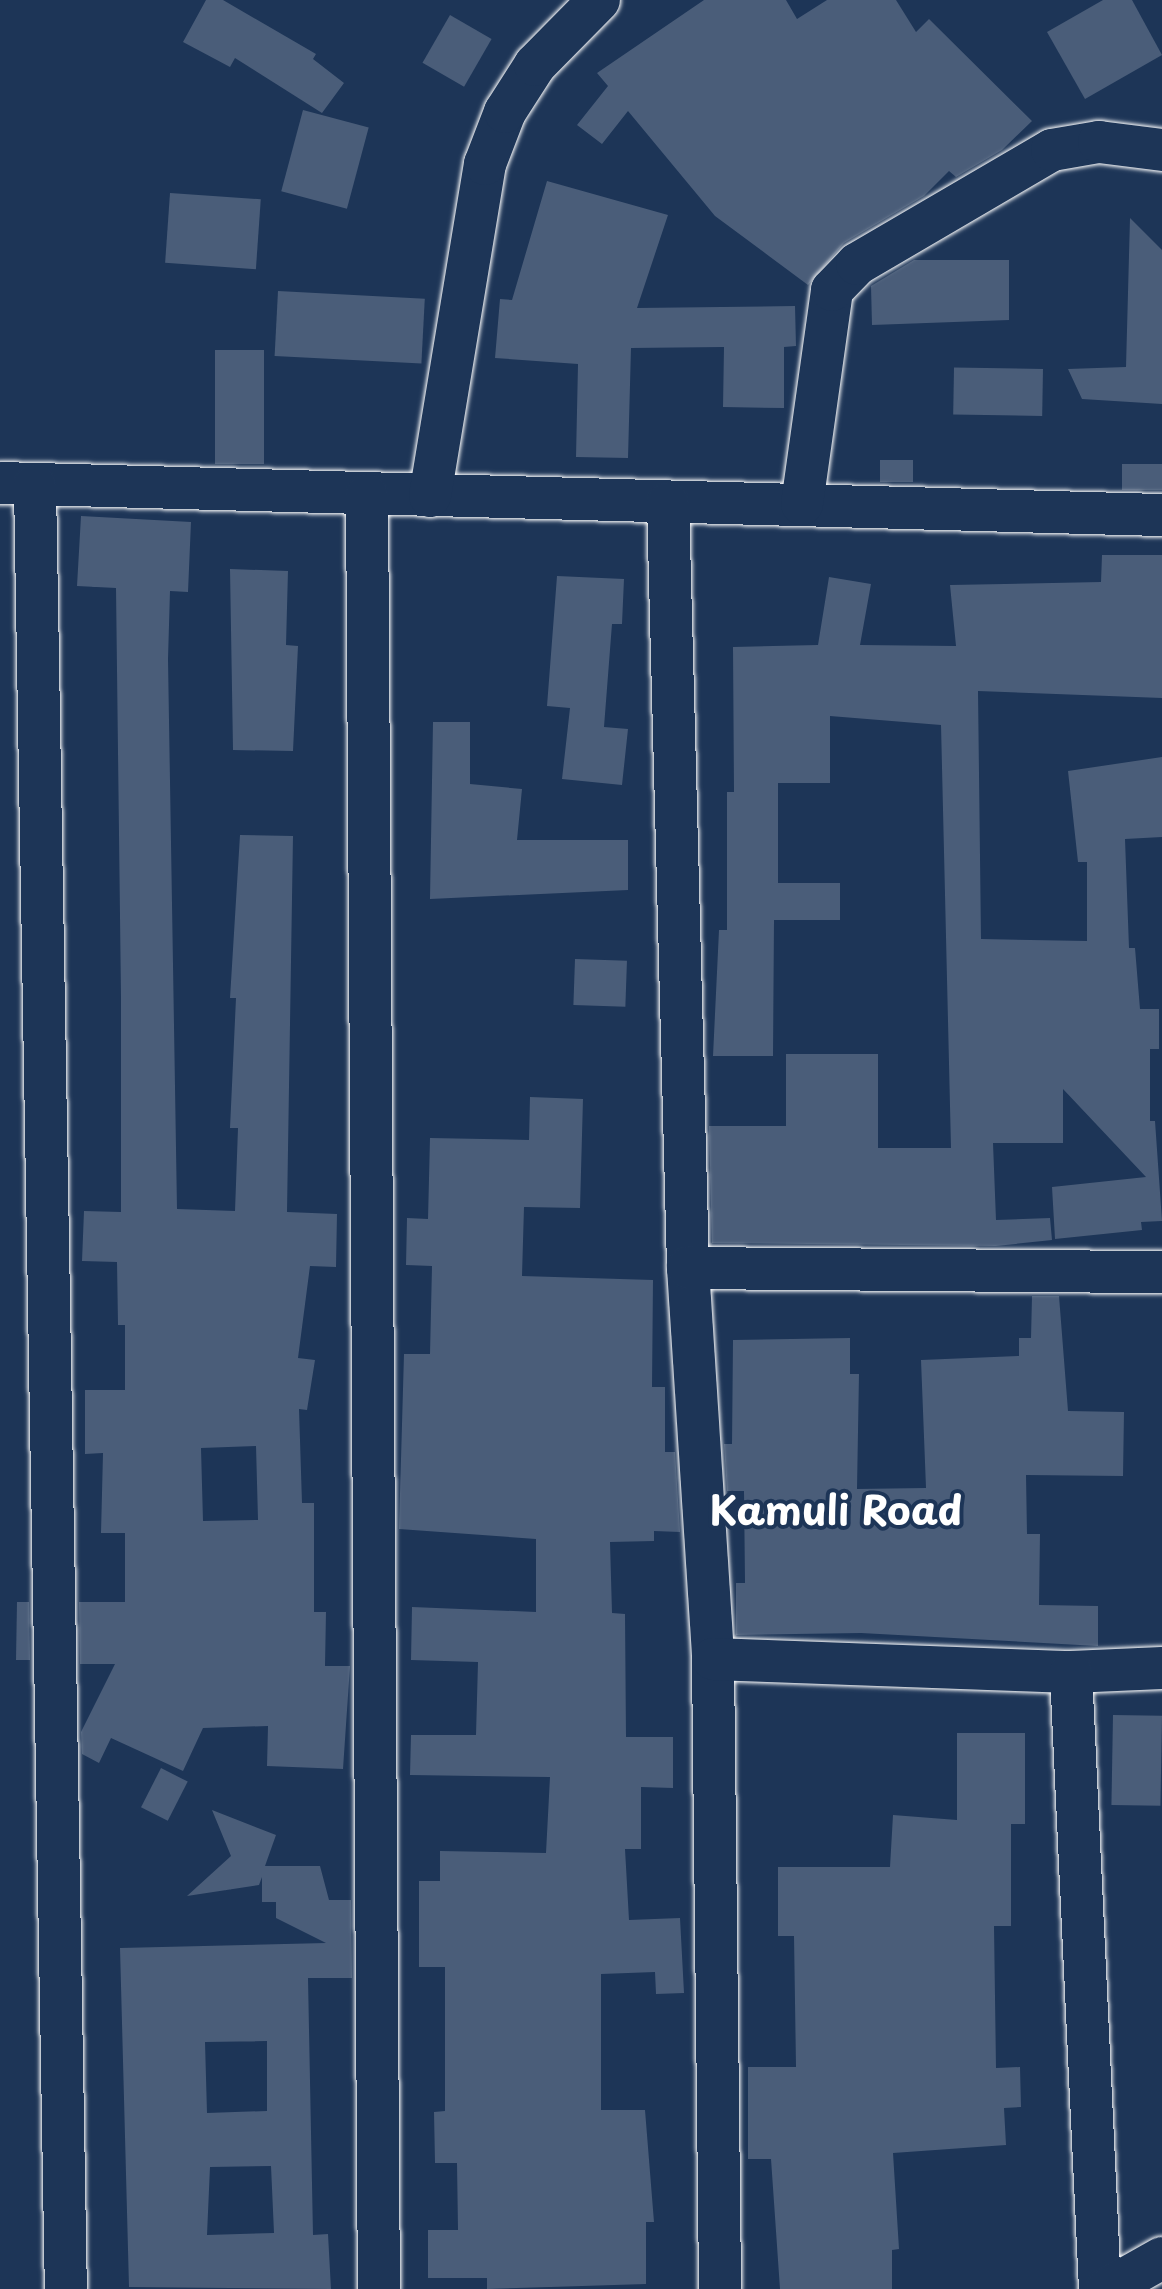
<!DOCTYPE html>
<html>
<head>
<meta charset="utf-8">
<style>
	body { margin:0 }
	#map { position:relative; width:1162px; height:2289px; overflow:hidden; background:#1d3557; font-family:"Playpen Sans",sans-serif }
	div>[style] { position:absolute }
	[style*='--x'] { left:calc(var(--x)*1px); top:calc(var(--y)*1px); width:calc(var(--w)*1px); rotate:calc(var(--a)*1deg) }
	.building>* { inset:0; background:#4a5d79; transform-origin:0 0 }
	.roads { filter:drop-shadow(0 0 2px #fff) drop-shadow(0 0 2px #fff) }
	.minor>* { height:42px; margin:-21px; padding:0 21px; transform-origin:21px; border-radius:21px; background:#1d3557 }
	span { translate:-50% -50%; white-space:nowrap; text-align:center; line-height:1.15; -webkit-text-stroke:8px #1d3557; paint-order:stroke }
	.quarter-label { font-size:40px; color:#fff; font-weight:700 }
</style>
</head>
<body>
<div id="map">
	<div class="building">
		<div style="clip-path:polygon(206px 0,223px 0,316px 54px,313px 59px,344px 83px,322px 113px,235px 58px,230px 67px,183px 42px)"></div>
		<div style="clip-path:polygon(704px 0,786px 0,797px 19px,827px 0,896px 0,916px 32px,929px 19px,1032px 121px,1002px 150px,956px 177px,949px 171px,924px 196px,844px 243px,808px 285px,715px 216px,628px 111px,602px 144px,577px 125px,608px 86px,597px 73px)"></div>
		<div style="clip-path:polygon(1103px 0,1132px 0,1162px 55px,1085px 99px,1047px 32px)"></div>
		<div style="left:450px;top:15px;width:48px;height:55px;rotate:30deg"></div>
		<div style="left:303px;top:110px;width:68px;height:84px;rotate:15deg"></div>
		<div style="clip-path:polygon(547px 181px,668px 215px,637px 308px,795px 306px,796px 346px,784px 347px,784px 408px,723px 407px,724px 347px,631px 348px,628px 458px,576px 457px,578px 364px,495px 358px,500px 299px,512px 300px)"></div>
		<div style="left:170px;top:193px;width:91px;height:70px;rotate:4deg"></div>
		<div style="clip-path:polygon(1130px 218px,1162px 250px,1162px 404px,1082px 399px,1068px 369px,1126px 367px)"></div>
		<div style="clip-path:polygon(914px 260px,1009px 260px,1009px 320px,872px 325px,871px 286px)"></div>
		<div style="left:278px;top:291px;width:147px;height:65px;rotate:3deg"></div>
		<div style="left:215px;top:350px;width:49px;height:114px"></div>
		<div style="left:1043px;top:369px;width:47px;height:89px;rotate:91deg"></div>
		<div style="left:880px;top:460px;width:33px;height:22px"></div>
		<div style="left:1162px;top:464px;width:26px;height:40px;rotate:90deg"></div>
		<div style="clip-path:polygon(evenodd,81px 516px,191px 522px,188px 592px,170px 591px,168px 659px,177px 1209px,235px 1211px,238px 1128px,230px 1128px,236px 998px,230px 998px,240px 835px,293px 836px,287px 1212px,337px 1214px,336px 1267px,310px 1266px,298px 1358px,315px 1360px,307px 1410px,299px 1409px,302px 1503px,314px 1503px,314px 1612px,326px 1612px,325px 1666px,350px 1666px,343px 1769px,267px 1766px,268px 1726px,203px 1728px,183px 1771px,111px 1738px,99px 1763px,82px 1754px,81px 1732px,115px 1664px,80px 1664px,79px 1602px,125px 1602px,125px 1533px,101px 1533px,103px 1453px,85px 1454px,85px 1390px,125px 1390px,125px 1325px,118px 1325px,117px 1262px,82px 1261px,84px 1211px,121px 1212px,121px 998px,116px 588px,77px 586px,81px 516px,256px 1446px,258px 1520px,203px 1521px,201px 1448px,256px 1446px)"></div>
		<div style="clip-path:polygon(1102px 555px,1162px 555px,1162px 698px,978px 691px,981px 939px,1087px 941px,1087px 862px,1078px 862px,1068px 771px,1162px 757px,1162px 837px,1125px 839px,1129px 948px,1135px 948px,1140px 1009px,1159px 1009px,1159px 1049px,1150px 1049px,1150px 1121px,1155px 1121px,1162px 1221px,1141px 1222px,1142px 1230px,1055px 1239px,1052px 1187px,1146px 1177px,1063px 1089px,1063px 1143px,993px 1143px,996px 1220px,1050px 1218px,1052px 1240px,996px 1246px,712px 1243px,709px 1126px,786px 1126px,786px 1054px,878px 1054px,878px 1148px,951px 1148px,941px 725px,830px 716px,830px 783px,778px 783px,778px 883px,840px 883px,840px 920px,774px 920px,773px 1056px,713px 1056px,719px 930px,727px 930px,727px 792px,734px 792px,733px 647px,818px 645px,829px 577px,871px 584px,860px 645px,956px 646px,950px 585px,1101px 582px)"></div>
		<div style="clip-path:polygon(230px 569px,288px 571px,286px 645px,298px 646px,293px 751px,233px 750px)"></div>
		<div style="clip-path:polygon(557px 576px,624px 579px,622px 624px,612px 624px,604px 727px,628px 729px,622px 785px,562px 779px,570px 708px,547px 706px)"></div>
		<div style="clip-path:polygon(433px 722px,470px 722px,470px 784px,522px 789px,517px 840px,628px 840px,628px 890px,430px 899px)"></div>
		<div style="left:575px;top:959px;width:52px;height:46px;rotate:2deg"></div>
		<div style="clip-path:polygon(530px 1097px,583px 1099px,580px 1208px,524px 1207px,522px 1276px,653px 1280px,652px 1387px,665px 1387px,665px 1452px,675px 1452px,680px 1532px,654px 1531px,654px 1541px,610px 1542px,612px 1613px,625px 1614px,626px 1737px,673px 1737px,673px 1788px,641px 1787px,641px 1849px,625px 1849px,629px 1920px,680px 1918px,684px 1993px,656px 1994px,655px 1972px,601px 1974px,601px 2110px,645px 2110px,654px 2222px,646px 2222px,646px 2284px,487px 2289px,487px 2278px,428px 2278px,428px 2230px,458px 2230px,457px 2163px,435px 2163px,434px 2112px,445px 2111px,445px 1967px,419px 1967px,419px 1881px,440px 1881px,440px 1851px,546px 1853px,550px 1777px,410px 1775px,411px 1735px,476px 1735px,478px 1662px,411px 1660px,412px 1607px,536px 1612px,536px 1539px,399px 1529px,404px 1354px,430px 1354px,432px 1266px,406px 1265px,407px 1218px,428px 1219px,430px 1138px,529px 1140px)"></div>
		<div style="clip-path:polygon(1032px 1296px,1059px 1296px,1068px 1411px,1124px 1412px,1123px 1476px,1026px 1475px,1027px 1534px,1040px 1534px,1039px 1605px,1098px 1606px,1098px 1646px,861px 1633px,736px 1635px,736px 1583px,745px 1583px,744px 1491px,727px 1491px,724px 1444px,732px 1444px,733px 1340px,850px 1338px,850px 1374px,859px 1374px,857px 1489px,926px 1488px,921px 1360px,1019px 1356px,1019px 1338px,1031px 1338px)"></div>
		<div style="clip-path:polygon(17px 1602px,29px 1602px,30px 1660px,16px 1660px)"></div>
		<div style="left:1113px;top:1715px;width:49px;height:90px;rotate:1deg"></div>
		<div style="clip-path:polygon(957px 1733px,1025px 1733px,1025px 1824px,1011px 1824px,1011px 1926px,994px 1926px,996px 2068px,1020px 2067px,1021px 2107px,1004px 2108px,1006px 2145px,893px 2153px,899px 2249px,892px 2250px,892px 2289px,780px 2289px,771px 2159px,748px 2159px,748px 2067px,796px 2067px,794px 1936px,778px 1936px,778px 1867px,890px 1867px,893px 1815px,957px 1820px)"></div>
		<div style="left:161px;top:1768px;width:30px;height:44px;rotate:27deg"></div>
		<div style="clip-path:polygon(evenodd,212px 1810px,276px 1835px,265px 1866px,320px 1866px,329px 1900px,351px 1900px,352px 1978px,308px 1978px,313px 2235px,328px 2234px,331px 2289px,129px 2287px,120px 1948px,326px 1943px,276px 1918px,276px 1902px,262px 1902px,262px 1877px,259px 1885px,187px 1896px,231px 1856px,212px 1810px,267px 2041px,267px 2111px,207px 2113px,205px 2042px,267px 2041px,212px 1810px,271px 2166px,274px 2233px,207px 2235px,210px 2167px,271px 2166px)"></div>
	</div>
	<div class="roads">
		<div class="minor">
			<div style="--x:0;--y:483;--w:1162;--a:1.58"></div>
			<div style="--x:35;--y:485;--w:1804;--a:89.02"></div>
			<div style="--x:367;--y:495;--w:1794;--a:89.62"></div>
			<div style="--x:430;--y:496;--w:337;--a:-80.6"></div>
			<div style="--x:485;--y:164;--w:56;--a:-69"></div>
			<div style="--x:505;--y:112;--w:56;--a:-57.4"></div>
			<div style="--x:535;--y:65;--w:91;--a:-45.4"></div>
			<div style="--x:668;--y:503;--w:765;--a:88.5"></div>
			<div style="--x:688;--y:1268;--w:392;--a:86.3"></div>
			<div style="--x:713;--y:1659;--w:630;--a:89.36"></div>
			<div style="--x:802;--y:504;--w:216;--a:-82"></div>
			<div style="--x:832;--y:290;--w:36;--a:-46"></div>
			<div style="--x:857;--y:264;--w:226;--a:-30.3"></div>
			<div style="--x:1052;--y:150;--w:48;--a:-9.7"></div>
			<div style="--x:1099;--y:142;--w:64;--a:7.2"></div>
			<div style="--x:688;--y:1268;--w:474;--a:0.5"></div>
			<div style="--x:713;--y:1659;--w:358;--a:2.1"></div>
			<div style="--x:1071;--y:1672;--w:91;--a:-2.5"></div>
			<div style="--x:1071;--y:1672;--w:618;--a:87.31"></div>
			<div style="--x:1107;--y:2289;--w:63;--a:-29.4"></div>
		</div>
	</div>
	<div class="quarter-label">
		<span style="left:836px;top:1509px">Kamuli Road</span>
	</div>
</div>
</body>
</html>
